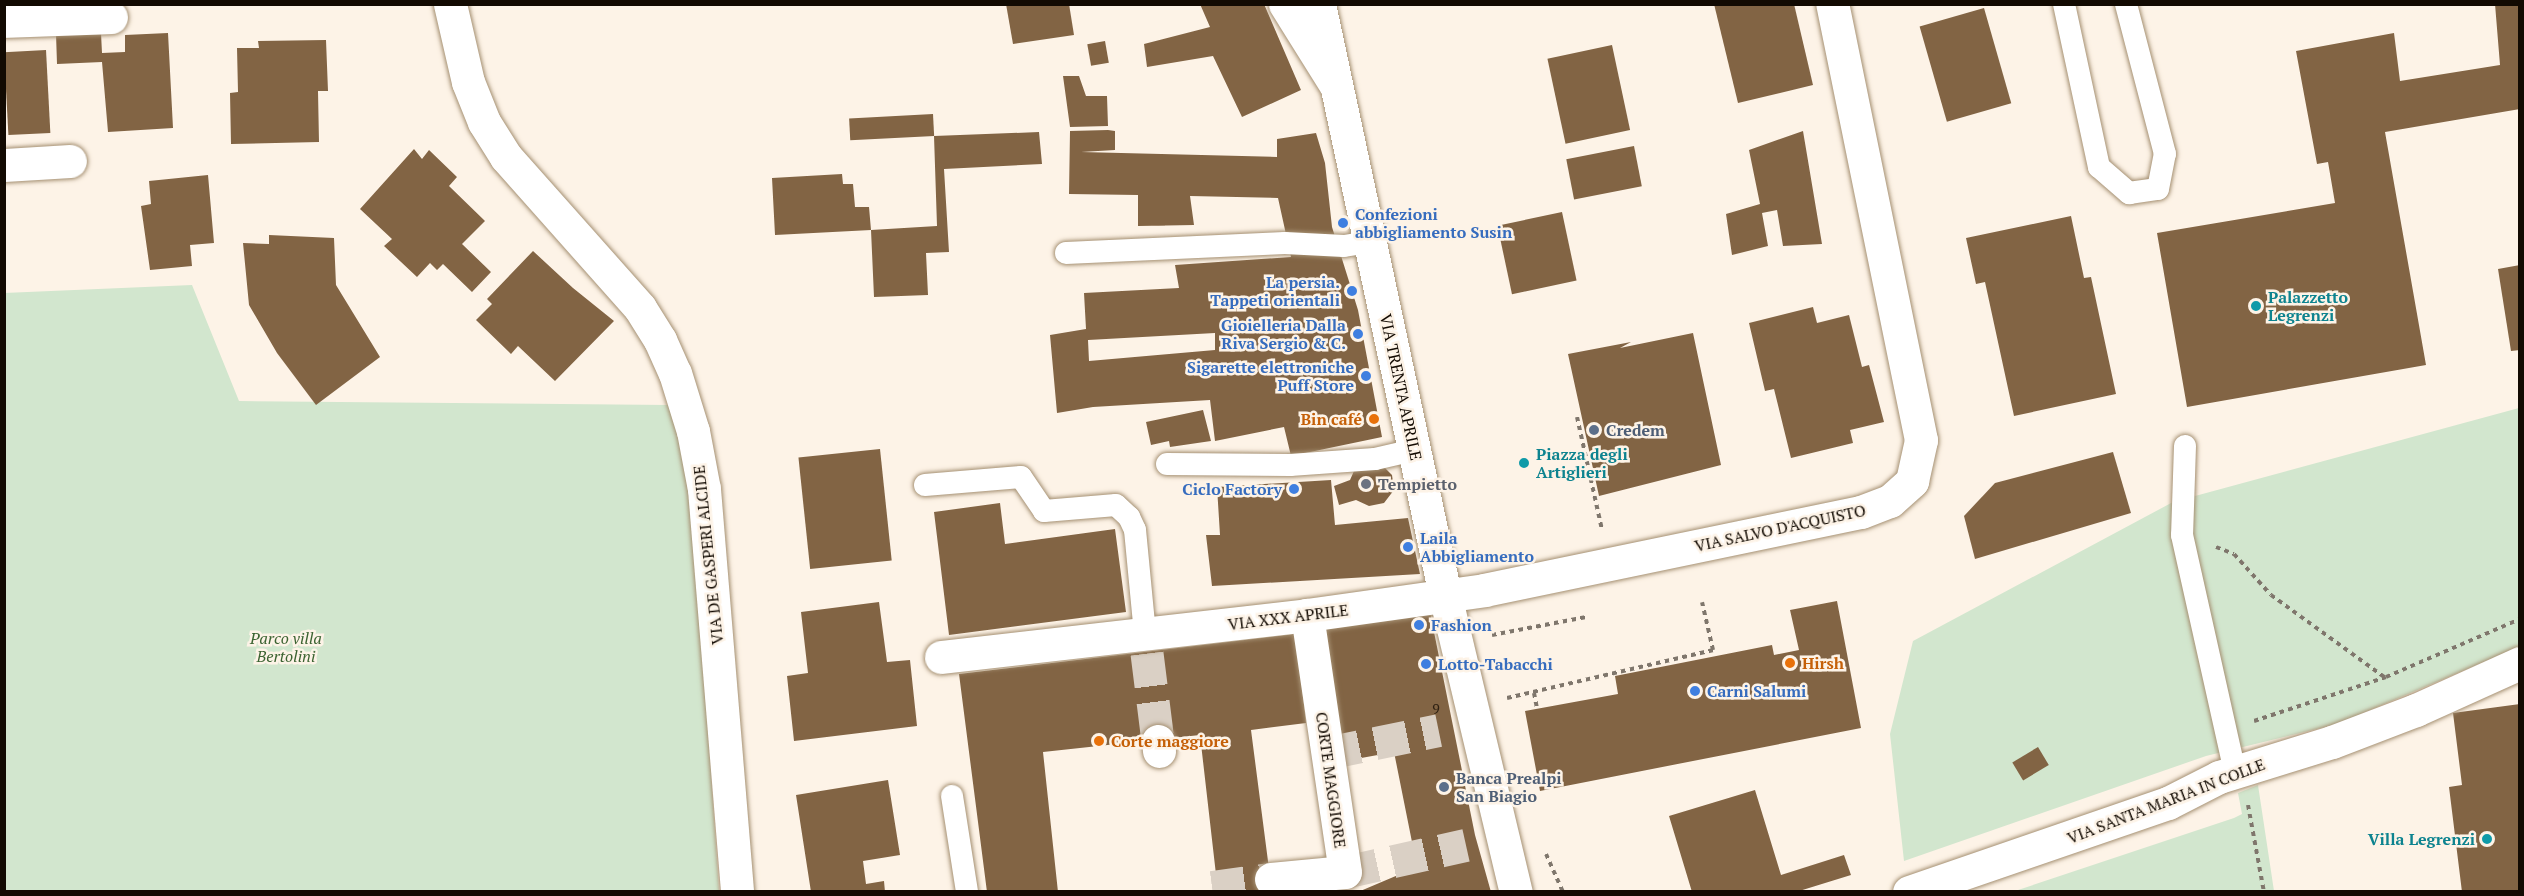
<!DOCTYPE html>
<html>
<head>
<meta charset="utf-8">
<style>
	body { margin:0 }
	#map { position:relative; width:2524px; height:896px; overflow:hidden; background:#fdf3e7; font-family:"PT Serif",serif }
	div>[style] { position:absolute }
	[style*='--x'] { left:calc(var(--x)*1px); top:calc(var(--y)*1px); width:calc(var(--w)*1px); rotate:calc(var(--a)*1deg) }
	.green>* { inset:0; background:#d2e6ce }
	.building>* { inset:0; background:#826444; transform-origin:0 0 }
	.pedestrian-tunnel>* { height:33px; margin-top:-16.5px; transform-origin:0; background:repeating-linear-gradient(90deg,#dad0c5 0 33px,transparent 0 49px) }
	.path>* { height:4px; margin-top:-2px; transform-origin:0; background:repeating-linear-gradient(90deg,#7f766c 0 4.5px,transparent 0 9px) }
	.roads { filter:drop-shadow(0 0 2px #a59072) drop-shadow(0 0 2px #a59072) }
	.service>* { height:22px; margin:-11px; padding:0 11px; transform-origin:11px; border-radius:11px; background:#fff }
	.pedestrian>* { height:33px; margin:-16.5px; padding:0 16.5px; transform-origin:16.5px; border-radius:16.5px; background:#fff }
	.minor>* { height:33px; margin:-16.5px; padding:0 16.5px; transform-origin:16.5px; border-radius:16.5px; background:#fff }
	.secondary>* { height:33px; margin:-16.5px; padding:0 16.5px; transform-origin:16.5px; border-radius:16.5px; background:#fff }
	.dots>* { width:16px; height:16px; translate:-50% -50%; box-sizing:border-box; border:3px solid #fdf3e7; border-radius:50% }
	span { translate:-50% -50%; white-space:nowrap; text-align:center; line-height:1.15; -webkit-text-stroke:5px #fdf3e7; paint-order:stroke }
	.number-label { font-size:14px; color:#2e2012 }
	.number-label span { -webkit-text-stroke-width:0 }
	.shop-label { font-size:16px; color:#366cbe; font-weight:700 }
	.left { translate:0 -50%; text-align:left }
	.right { translate:-100% -50%; text-align:right }
	.culture-label { font-size:16px; color:#0d838f; font-weight:700 }
	.street-label { font-size:16px; color:#120a02 }
	.food-label { font-size:16px; color:#c56008; font-weight:700 }
	.service-label { font-size:16px; color:#4e5e75; font-weight:700 }
	.worship-label { font-size:16px; color:#5b616d; font-weight:700 }
	.park-label { font-size:16px; color:#3b6331; font-style:italic }
	.frame { position:absolute; inset:0; border:6px solid #120a02; pointer-events:none }
</style>
</head>
<body>
<div id="map">
	<div class="green">
		<div style="clip-path:polygon(192px 285px,239px 401px,669px 405px,684px 453px,694px 527px,719px 891px,5px 891px,4px 293px)"></div>
		<div style="clip-path:polygon(2519px 408px,2519px 647px,2337px 724px,2206px 756px,1904px 861px,1890px 734px,1913px 641px,2173px 502px)"></div>
		<div style="clip-path:polygon(2258px 785px,2274px 891px,2015px 891px,2234px 818px,2242px 814px,2238px 793px)"></div>
	</div>
	<div class="building">
		<div style="clip-path:polygon(1006px 4px,1069px 4px,1074px 35px,1013px 44px)"></div>
		<div style="clip-path:polygon(1200px 4px,1264px 4px,1301px 90px,1242px 117px,1213px 56px,1147px 67px,1144px 44px,1210px 27px)"></div>
		<div style="clip-path:polygon(1714px 4px,1794px 4px,1813px 85px,1738px 103px)"></div>
		<div style="clip-path:polygon(2495px 4px,2520px 4px,2520px 109px,2385px 132px,2426px 365px,2187px 407px,2157px 233px,2335px 203px,2328px 162px,2317px 164px,2296px 51px,2394px 33px,2400px 81px,2500px 65px)"></div>
		<div style="left:1984px;top:8px;width:99px;height:67px;rotate:74deg"></div>
		<div style="clip-path:polygon(101px 33px,102px 53px,125px 52px,125px 35px,168px 33px,173px 128px,108px 132px,102px 62px,57px 64px,56px 34px)"></div>
		<div style="clip-path:polygon(326px 40px,328px 91px,318px 91px,319px 142px,231px 144px,230px 93px,238px 92px,237px 48px,259px 48px,258px 41px)"></div>
		<div style="left:1105px;top:41px;width:22px;height:18px;rotate:80deg"></div>
		<div style="left:1612px;top:45px;width:87px;height:66px;rotate:78deg"></div>
		<div style="left:46px;top:50px;width:83px;height:42px;rotate:87deg"></div>
		<div style="clip-path:polygon(1063px 76px,1079px 76px,1086px 96px,1107px 96px,1108px 126px,1070px 127px)"></div>
		<div style="left:933px;top:114px;width:22px;height:84px;rotate:87deg"></div>
		<div style="clip-path:polygon(evenodd,1108px 130px,1115px 131px,1115px 150px,1081px 152px,1277px 157px,1277px 139px,1316px 133px,1325px 163px,1332px 227px,1358px 310px,1382px 437px,1291px 456px,1284px 427px,1215px 441px,1210px 400px,1093px 407px,1057px 413px,1050px 335px,1086px 329px,1084px 293px,1179px 288px,1175px 265px,1291px 257px,1278px 198px,1190px 196px,1194px 225px,1138px 226px,1138px 195px,1069px 194px,1070px 131px,1108px 130px,1215px 333px,1215px 350px,1089px 361px,1088px 340px,1215px 333px)"></div>
		<div style="clip-path:polygon(1803px 131px,1822px 244px,1783px 246px,1777px 210px,1762px 213px,1768px 246px,1732px 255px,1726px 214px,1760px 204px,1749px 150px)"></div>
		<div style="clip-path:polygon(1039px 132px,1042px 164px,944px 169px,949px 252px,926px 253px,928px 295px,874px 297px,871px 230px,937px 226px,934px 136px)"></div>
		<div style="left:1634px;top:146px;width:41px;height:69px;rotate:79deg"></div>
		<div style="clip-path:polygon(414px 149px,422px 159px,429px 150px,457px 177px,449px 186px,485px 221px,462px 244px,491px 272px,472px 292px,443px 264px,437px 270px,430px 263px,417px 277px,384px 246px,392px 239px,360px 209px)"></div>
		<div style="clip-path:polygon(842px 174px,843px 184px,853px 184px,855px 207px,869px 207px,871px 230px,775px 235px,772px 178px)"></div>
		<div style="clip-path:polygon(208px 175px,214px 243px,190px 245px,192px 266px,150px 270px,141px 206px,151px 204px,149px 181px)"></div>
		<div style="left:1562px;top:212px;width:70px;height:66px;rotate:78deg"></div>
		<div style="clip-path:polygon(2071px 216px,2084px 278px,2091px 277px,2116px 394px,2014px 416px,1985px 282px,1976px 284px,1966px 238px)"></div>
		<div style="clip-path:polygon(269px 235px,334px 238px,336px 285px,380px 357px,316px 405px,277px 353px,249px 305px,243px 243px,269px 244px)"></div>
		<div style="clip-path:polygon(533px 251px,573px 288px,614px 321px,555px 381px,518px 346px,511px 354px,476px 320px,492px 304px,487px 299px)"></div>
		<div style="clip-path:polygon(2520px 265px,2520px 350px,2511px 351px,2498px 269px)"></div>
		<div style="clip-path:polygon(1813px 307px,1817px 323px,1849px 315px,1862px 367px,1869px 365px,1884px 422px,1850px 430px,1853px 443px,1791px 458px,1774px 389px,1765px 391px,1749px 323px)"></div>
		<div style="clip-path:polygon(1693px 333px,1721px 465px,1599px 496px,1568px 354px,1631px 342px,1620px 348px)"></div>
		<div style="clip-path:polygon(1203px 410px,1211px 441px,1170px 447px,1169px 441px,1151px 445px,1146px 422px)"></div>
		<div style="left:880px;top:449px;width:112px;height:82px;rotate:84deg"></div>
		<div style="clip-path:polygon(2113px 452px,2131px 513px,1975px 559px,1964px 516px,1995px 483px)"></div>
		<div style="clip-path:polygon(1381px 464px,1392px 475px,1393px 482px,1394px 490px,1384px 503px,1369px 506px,1356px 500px,1339px 505px,1334px 486px,1350px 480px,1354px 471px)"></div>
		<div style="clip-path:polygon(1331px 480px,1335px 525px,1408px 518px,1420px 574px,1212px 586px,1206px 535px,1220px 535px,1217px 487px)"></div>
		<div style="clip-path:polygon(1000px 503px,1005px 544px,1115px 529px,1126px 612px,949px 635px,934px 512px)"></div>
		<div style="clip-path:polygon(1837px 601px,1861px 728px,1540px 791px,1525px 711px,1618px 694px,1615px 676px,1772px 645px,1774px 655px,1799px 650px,1790px 610px)"></div>
		<div style="clip-path:polygon(879px 602px,887px 662px,910px 660px,917px 726px,794px 741px,787px 676px,808px 673px,801px 612px)"></div>
		<div style="clip-path:polygon(1430px 612px,1475px 835px,1491px 892px,1358px 892px,1417px 867px,1394px 752px,1334px 763px,1315px 631px)"></div>
		<div style="clip-path:polygon(1296px 634px,1306px 723px,1251px 730px,1272px 892px,1218px 892px,1200px 735px,1043px 752px,1058px 892px,987px 892px,959px 674px)"></div>
		<div style="clip-path:polygon(2520px 704px,2520px 892px,2462px 892px,2449px 787px,2462px 785px,2453px 713px)"></div>
		<div style="left:2038px;top:747px;width:21px;height:30px;rotate:59deg"></div>
		<div style="clip-path:polygon(888px 780px,900px 855px,863px 861px,866px 884px,884px 881px,885px 892px,811px 892px,796px 795px)"></div>
		<div style="clip-path:polygon(1755px 790px,1781px 875px,1844px 855px,1851px 875px,1796px 892px,1692px 892px,1669px 816px)"></div>
	</div>
	<div class="pedestrian-tunnel">
		<div style="--x:1147;--y:653;--w:89;--a:82.9"></div>
		<div style="--x:1327;--y:753;--w:114;--a:-11.6"></div>
		<div style="--x:1345;--y:872;--w:124;--a:-12.6"></div>
		<div style="--x:1212;--y:887;--w:60;--a:-7.7"></div>
	</div>
	<div class="path">
		<div style="--x:1577;--y:417;--w:116;--a:77.5"></div>
		<div style="--x:2216;--y:547;--w:19;--a:21"></div>
		<div style="--x:2234;--y:554;--w:55;--a:47.9"></div>
		<div style="--x:2271;--y:595;--w:143;--a:35.9"></div>
		<div style="--x:1492;--y:635;--w:96;--a:-10.8"></div>
		<div style="--x:1534;--y:693;--w:16;--a:79"></div>
		<div style="--x:1507;--y:698;--w:212;--a:-13.1"></div>
		<div style="--x:1713;--y:650;--w:49;--a:-102.9"></div>
		<div style="--x:2254;--y:721;--w:139;--a:-18.4"></div>
		<div style="--x:2386;--y:677;--w:146;--a:-23.4"></div>
		<div style="--x:1524;--y:780;--w:14;--a:-12"></div>
		<div style="--x:2248;--y:805;--w:88;--a:79.6"></div>
		<div style="--x:1546;--y:854;--w:42;--a:65.9"></div>
	</div>
	<div class="roads">
		<div class="service">
			<div style="--x:2064;--y:4;--w:167;--a:77.9"></div>
			<div style="--x:2099;--y:167;--w:40;--a:41"></div>
			<div style="--x:2129;--y:193;--w:29;--a:-8"></div>
			<div style="--x:2158;--y:189;--w:36;--a:-79"></div>
			<div style="--x:2165;--y:154;--w:155;--a:-104.6"></div>
			<div style="--x:1066;--y:253;--w:219;--a:-2.6"></div>
			<div style="--x:1285;--y:243;--w:59;--a:2.9"></div>
			<div style="--x:1344;--y:246;--w:26;--a:-9"></div>
			<div style="--x:2185;--y:446;--w:89;--a:91.9"></div>
			<div style="--x:2182;--y:535;--w:243;--a:77.4"></div>
			<div style="--x:1167;--y:464;--w:123;--a:0.5"></div>
			<div style="--x:1290;--y:465;--w:85;--a:-4"></div>
			<div style="--x:1375;--y:459;--w:40;--a:-13"></div>
			<div style="--x:925;--y:485;--w:96;--a:-4.8"></div>
			<div style="--x:1021;--y:477;--w:41;--a:55.9"></div>
			<div style="--x:1044;--y:511;--w:72;--a:-4.8"></div>
			<div style="--x:1116;--y:505;--w:18;--a:43"></div>
			<div style="--x:1129;--y:517;--w:14;--a:65"></div>
			<div style="--x:1135;--y:530;--w:103;--a:84.5"></div>
			<div style="--x:952;--y:796;--w:97;--a:81.1"></div>
		</div>
		<div class="pedestrian">
			<div style="--x:1158;--y:741;--w:10;--a:84"></div>
			<div style="--x:1271;--y:879;--w:74;--a:-5.4"></div>
			<div style="--x:1345;--y:872;--w:260;--a:-98.4"></div>
		</div>
		<div class="minor">
			<div style="--x:450;--y:4;--w:80;--a:77"></div>
			<div style="--x:468;--y:82;--w:43;--a:68.2"></div>
			<div style="--x:484;--y:122;--w:41;--a:57.8"></div>
			<div style="--x:506;--y:157;--w:202;--a:48.4"></div>
			<div style="--x:640;--y:308;--w:38;--a:58"></div>
			<div style="--x:660;--y:340;--w:36;--a:66"></div>
			<div style="--x:675;--y:373;--w:61;--a:72.8"></div>
			<div style="--x:693;--y:431;--w:59;--a:79.3"></div>
			<div style="--x:704;--y:489;--w:404;--a:85.3"></div>
			<div style="--x:1285;--y:4;--w:94;--a:58"></div>
			<div style="--x:4;--y:21;--w:107;--a:-2.1"></div>
			<div style="--x:4;--y:165;--w:66;--a:-3.5"></div>
			<div style="--x:941;--y:657;--w:368;--a:-6.5"></div>
			<div style="--x:1307;--y:615;--w:179;--a:-8"></div>
			<div style="--x:1484;--y:590;--w:385;--a:-11.7"></div>
			<div style="--x:1861;--y:512;--w:31;--a:-21"></div>
			<div style="--x:1890;--y:501;--w:30;--a:-42"></div>
			<div style="--x:1912;--y:481;--w:42;--a:-77.6"></div>
			<div style="--x:1921;--y:440;--w:445;--a:-101.5"></div>
			<div style="--x:1909;--y:892;--w:274;--a:-19"></div>
			<div style="--x:2168;--y:803;--w:57;--a:-27"></div>
			<div style="--x:2219;--y:777;--w:118;--a:-17.2"></div>
			<div style="--x:2332;--y:742;--w:90;--a:-20.9"></div>
			<div style="--x:2416;--y:710;--w:114;--a:-24.3"></div>
		</div>
		<div class="secondary">
			<div style="--x:1319;--y:4;--w:604;--a:77.96"></div>
			<div style="--x:1445;--y:595;--w:305;--a:76.6"></div>
		</div>
	</div>
	<div class="dots">
		<div style="left:1343px;top:223px;background:#3f7fe0"></div>
		<div style="left:1352px;top:291px;background:#3f7fe0"></div>
		<div style="left:2256px;top:306px;background:#0f9aa8"></div>
		<div style="left:1358px;top:334px;background:#3f7fe0"></div>
		<div style="left:1366px;top:376px;background:#3f7fe0"></div>
		<div style="left:1374px;top:419px;background:#e8710a"></div>
		<div style="left:1594px;top:430px;background:#5c6f8a"></div>
		<div style="left:1524px;top:463px;background:#0f9aa8"></div>
		<div style="left:1366px;top:484px;background:#6b7280"></div>
		<div style="left:1294px;top:489px;background:#3f7fe0"></div>
		<div style="left:1408px;top:547px;background:#3f7fe0"></div>
		<div style="left:1419px;top:625px;background:#3f7fe0"></div>
		<div style="left:1790px;top:663px;background:#e8710a"></div>
		<div style="left:1426px;top:664px;background:#3f7fe0"></div>
		<div style="left:1695px;top:691px;background:#3f7fe0"></div>
		<div style="left:1099px;top:741px;background:#e8710a"></div>
		<div style="left:1444px;top:787px;background:#5c6f8a"></div>
		<div style="left:2487px;top:839px;background:#0f9aa8"></div>
	</div>
	<div class="number-label">
		<span style="left:1436px;top:709px">9</span>
	</div>
	<div class="shop-label">
		<span class="left" style="left:1355px;top:223px">Confezioni<br>abbigliamento Susin</span>
		<span class="right" style="left:1340px;top:291px">La persia.<br>Tappeti orientali</span>
		<span class="right" style="left:1346px;top:334px">Gioielleria Dalla<br>Riva Sergio &amp; C.</span>
		<span class="right" style="left:1354px;top:376px">Sigarette elettroniche<br>Puff Store</span>
		<span class="right" style="left:1282px;top:489px">Ciclo Factory</span>
		<span class="left" style="left:1420px;top:547px">Laila<br>Abbigliamento</span>
		<span class="left" style="left:1431px;top:625px">Fashion</span>
		<span class="left" style="left:1438px;top:664px">Lotto-Tabacchi</span>
		<span class="left" style="left:1707px;top:691px">Carni Salumi</span>
	</div>
	<div class="culture-label">
		<span class="left" style="left:2268px;top:306px">Palazzetto<br>Legrenzi</span>
		<span class="left" style="left:1536px;top:463px">Piazza degli<br>Artiglieri</span>
		<span class="right" style="left:2475px;top:839px">Villa Legrenzi</span>
	</div>
	<div class="street-label">
		<span style="left:1401px;top:387px;rotate:78deg">VIA TRENTA APRILE</span>
		<span style="left:1780px;top:528px;rotate:-12deg">VIA SALVO D'ACQUISTO</span>
		<span style="left:708px;top:555px;rotate:-96deg">VIA DE GASPERI ALCIDE</span>
		<span style="left:1288px;top:617px;rotate:-7deg">VIA XXX APRILE</span>
		<span style="left:1331px;top:780px;rotate:82deg">CORTE MAGGIORE</span>
		<span style="left:2166px;top:801px;rotate:-21deg">VIA SANTA MARIA IN COLLE</span>
	</div>
	<div class="food-label">
		<span class="right" style="left:1362px;top:419px">Bin café</span>
		<span class="left" style="left:1802px;top:663px">Hirsh</span>
		<span class="left" style="left:1111px;top:741px">Corte maggiore</span>
	</div>
	<div class="service-label">
		<span class="left" style="left:1606px;top:430px">Credem</span>
		<span class="left" style="left:1456px;top:787px">Banca Prealpi<br>San Biagio</span>
	</div>
	<div class="worship-label">
		<span class="left" style="left:1378px;top:484px">Tempietto</span>
	</div>
	<div class="park-label">
		<span style="left:286px;top:647px">Parco villa<br>Bertolini</span>
	</div>
	<div class="frame"></div>
</div>
</body>
</html>
